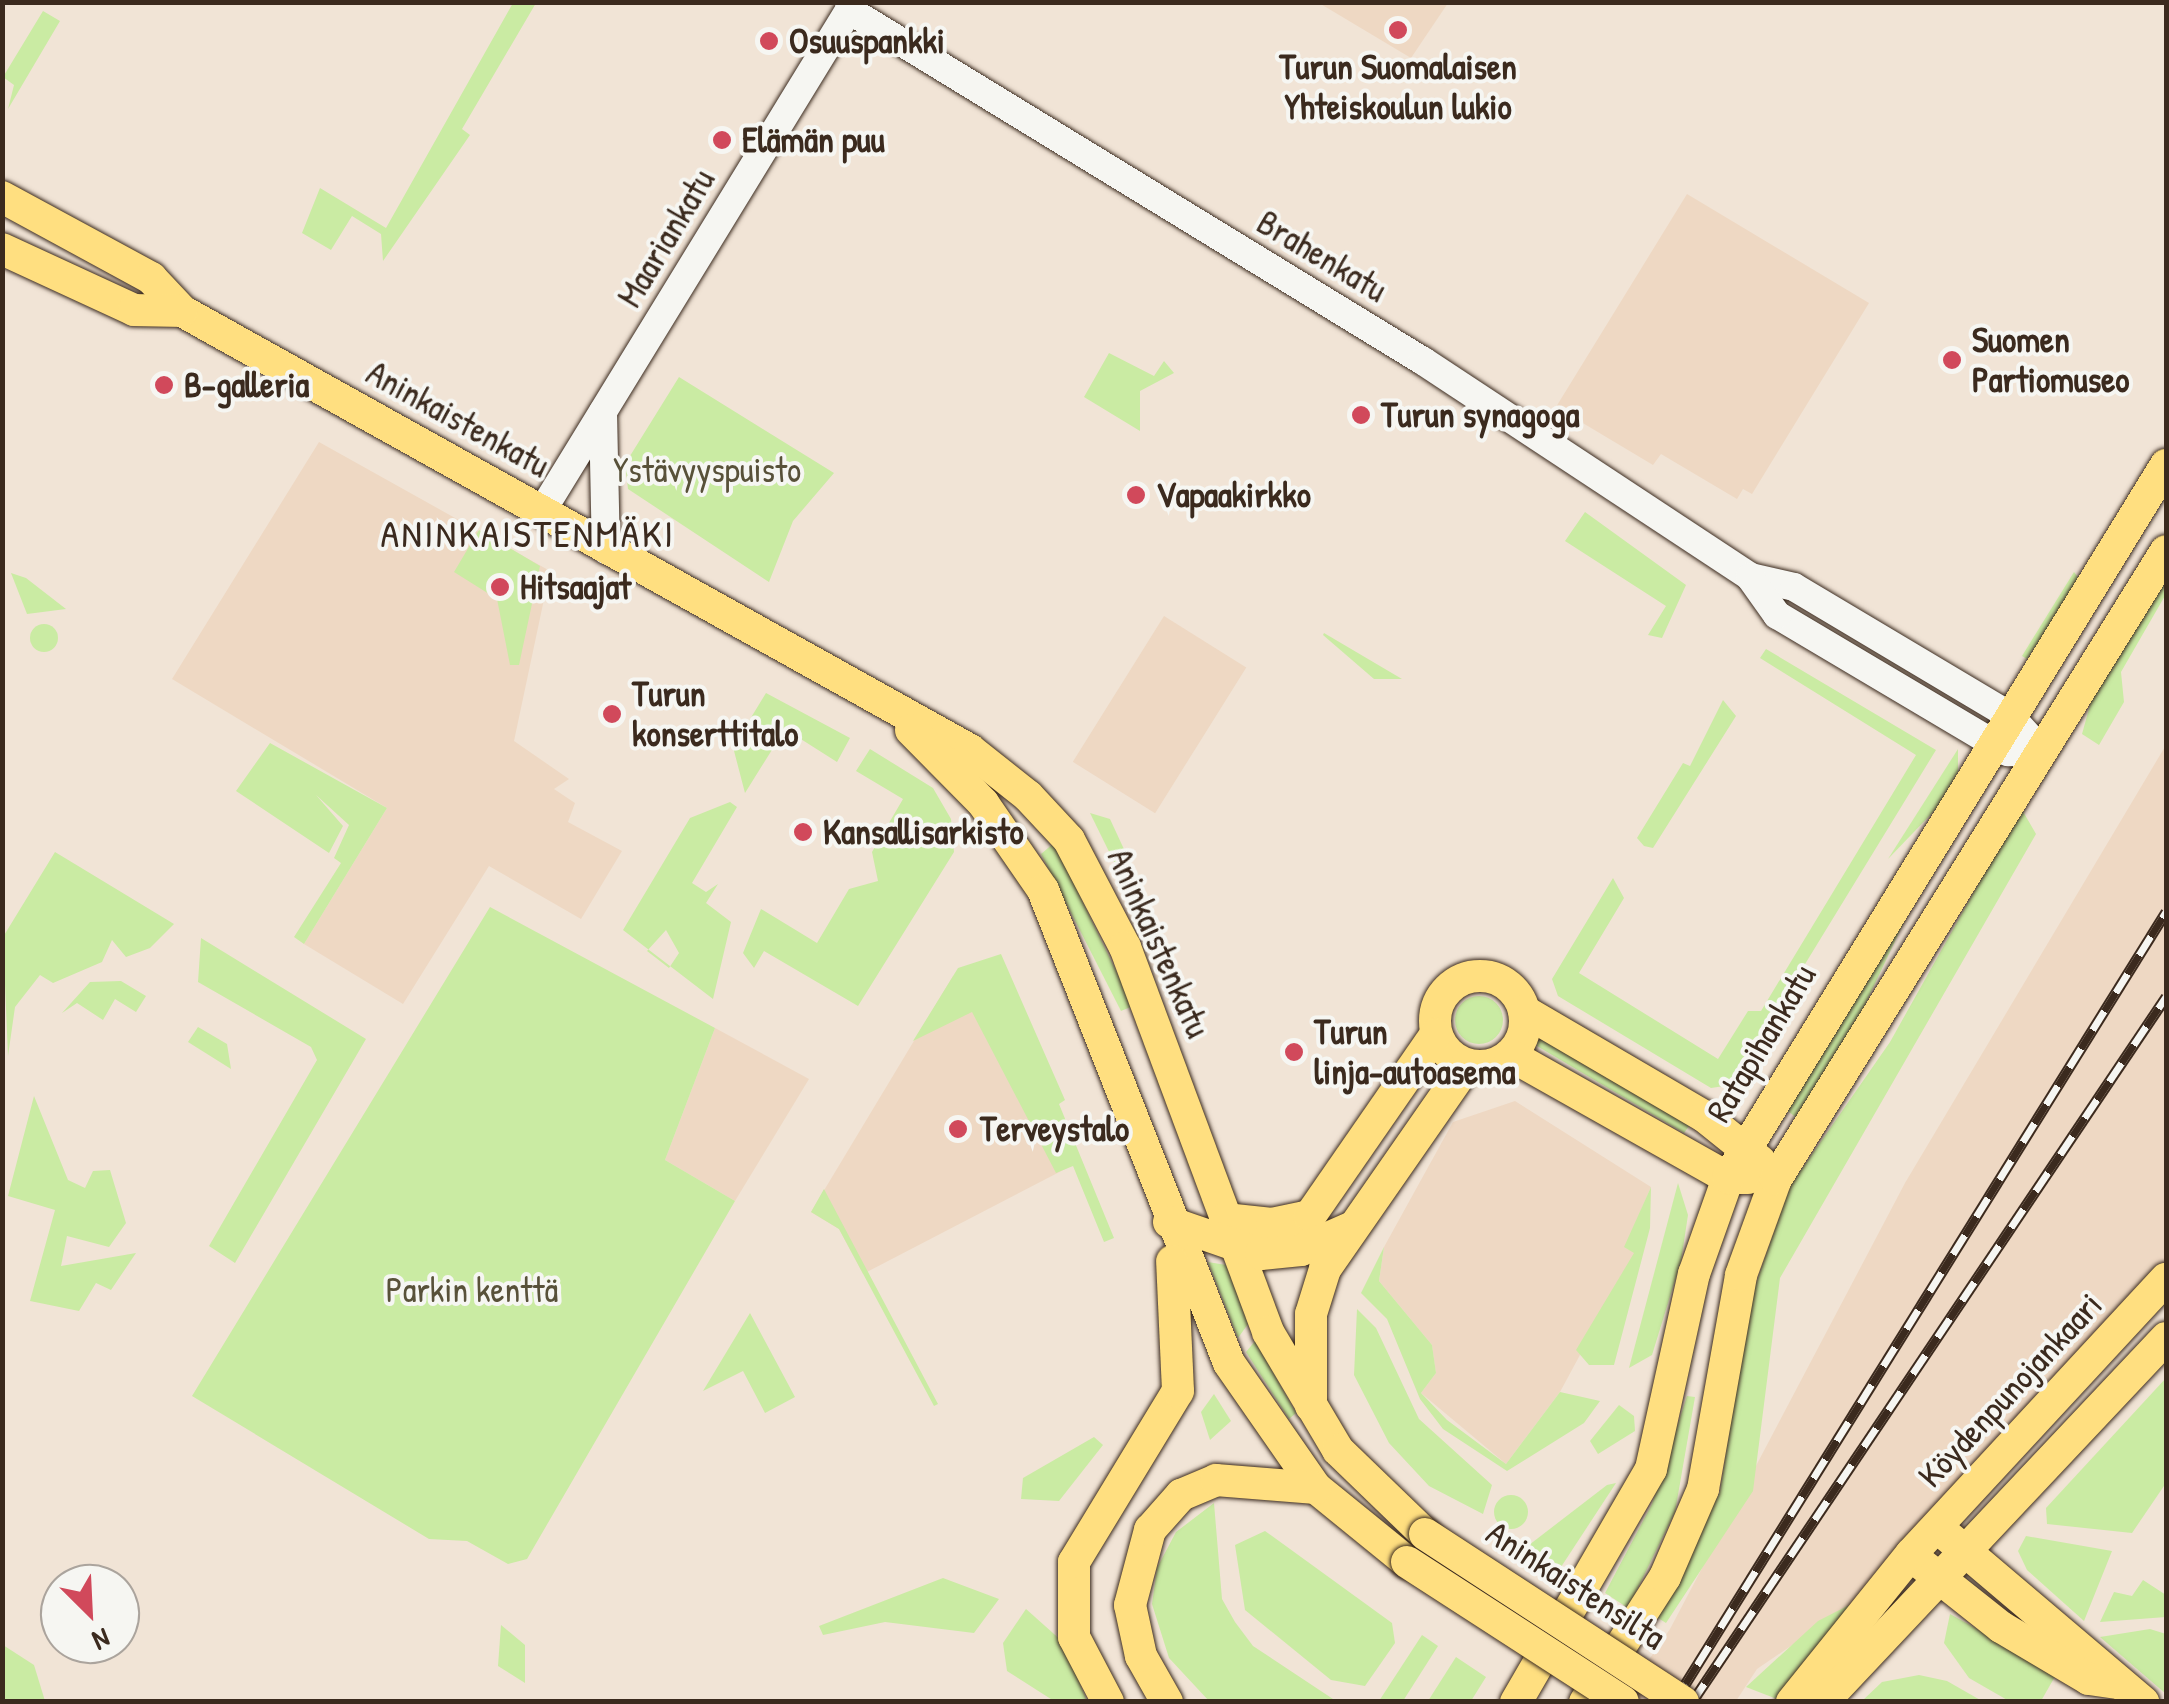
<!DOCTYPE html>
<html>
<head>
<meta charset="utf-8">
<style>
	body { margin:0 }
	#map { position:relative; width:2169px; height:1704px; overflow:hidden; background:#f1e4d6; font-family:"Patrick Hand",sans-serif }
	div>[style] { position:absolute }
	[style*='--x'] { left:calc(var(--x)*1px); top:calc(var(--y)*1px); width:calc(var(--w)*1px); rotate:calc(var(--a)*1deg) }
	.built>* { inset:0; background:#eed8c3; transform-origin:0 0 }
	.green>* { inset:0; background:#caeba3 }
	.round { border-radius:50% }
	.roads { filter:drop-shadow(0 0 2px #3b2a1e) drop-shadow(0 0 2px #3b2a1e) }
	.minor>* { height:28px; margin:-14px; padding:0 14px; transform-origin:14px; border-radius:14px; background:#f6f6f2 }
	.major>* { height:32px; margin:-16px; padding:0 16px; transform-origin:16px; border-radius:16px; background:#ffdf80 }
	.major>.ring { margin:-16px; padding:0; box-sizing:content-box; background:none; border:32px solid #ffdf80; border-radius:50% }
	.rail>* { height:11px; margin-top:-5.5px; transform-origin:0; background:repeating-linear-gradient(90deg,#f6f6f2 0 22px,#3b2a1e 0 44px); box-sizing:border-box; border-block:2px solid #3b2a1e }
	.bridges { filter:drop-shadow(0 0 2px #3b2a1e) drop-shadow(0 0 2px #3b2a1e) }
	.major-bridge>* { height:32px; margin:-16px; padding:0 16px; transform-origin:16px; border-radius:16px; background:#ffdf80 }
	.dots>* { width:28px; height:28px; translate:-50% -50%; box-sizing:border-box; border:5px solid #f6f6f2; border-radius:50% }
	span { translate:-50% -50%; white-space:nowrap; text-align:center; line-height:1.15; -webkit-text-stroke:8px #f6f6f2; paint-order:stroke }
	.poi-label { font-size:35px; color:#3b2a1e; font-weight:700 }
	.left { translate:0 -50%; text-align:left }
	.street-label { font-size:35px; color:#3b2a1e }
	.park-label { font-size:35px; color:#585139 }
	.neighbourhood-label { font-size:38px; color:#3b2a1e; letter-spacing:2.5px }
	.frame { position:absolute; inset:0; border:5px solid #3b2a1e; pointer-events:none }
	.north { position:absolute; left:40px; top:1564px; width:100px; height:100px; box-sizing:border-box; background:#f6f6f2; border:2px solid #aba49d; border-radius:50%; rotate:156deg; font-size:28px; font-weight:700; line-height:40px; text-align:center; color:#3b2a1e }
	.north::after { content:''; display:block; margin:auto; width:35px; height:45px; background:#d1495b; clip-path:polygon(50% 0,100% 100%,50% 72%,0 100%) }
</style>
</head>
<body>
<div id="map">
	<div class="built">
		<div style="clip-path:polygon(1319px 3px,1448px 3px,1411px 58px)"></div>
		<div style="clip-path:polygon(1687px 194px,1869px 303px,1752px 494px,1743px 489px,1737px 499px,1661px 454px,1653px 465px,1556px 407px)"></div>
		<div style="clip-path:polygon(319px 442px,550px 571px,514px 741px,569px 779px,554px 789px,575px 803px,568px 822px,622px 851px,581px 919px,489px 866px,403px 1004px,304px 944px,387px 808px,172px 679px)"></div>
		<div style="left:1164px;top:616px;width:97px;height:172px;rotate:32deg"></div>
		<div style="clip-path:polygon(2166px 745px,2166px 1262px,1855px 1602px,1757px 1669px,1736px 1701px,1620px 1702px,1670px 1629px,1905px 1183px)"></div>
		<div style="clip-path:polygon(953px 976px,1073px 1165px,863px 1274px,839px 1229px,811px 1212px)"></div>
		<div style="clip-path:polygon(715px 1028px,809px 1079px,735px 1201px,665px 1160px)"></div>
		<div style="clip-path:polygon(1515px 1101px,1651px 1187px,1625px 1247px,1635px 1253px,1560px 1392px,1506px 1464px,1421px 1393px,1436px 1373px,1432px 1345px,1379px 1281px,1384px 1247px,1453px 1122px)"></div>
	</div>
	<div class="green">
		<div style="clip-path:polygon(513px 3px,536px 3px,462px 129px,470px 135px,383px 261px,381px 234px,352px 216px,331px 250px,302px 233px,320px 188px,386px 228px)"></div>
		<div style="clip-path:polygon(43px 11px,60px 21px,8px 109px,14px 85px,3px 77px)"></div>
		<div style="clip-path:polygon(1109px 353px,1154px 376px,1164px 361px,1174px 373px,1140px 391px,1140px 431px,1084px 397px)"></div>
		<div style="clip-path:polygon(679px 377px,834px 473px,793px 521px,769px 582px,628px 489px,625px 464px)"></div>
		<div style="clip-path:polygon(1585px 512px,1686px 585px,1662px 638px,1648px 635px,1666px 606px,1565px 541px)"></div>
		<div style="clip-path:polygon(479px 530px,540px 566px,519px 665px,510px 665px,497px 599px,454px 572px)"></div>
		<div style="clip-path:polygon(2074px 572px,2080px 580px,2027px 659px,2022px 656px)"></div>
		<div style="clip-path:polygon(11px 573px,26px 578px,66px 609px,27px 614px)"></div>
		<div style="clip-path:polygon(2166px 577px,2166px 594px,2121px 672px,2124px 702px,2099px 745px,2082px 734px,2092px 698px)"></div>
		<div class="round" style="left:30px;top:624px;width:28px;height:28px"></div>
		<div style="clip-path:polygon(1323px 635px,1324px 633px,1402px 679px,1374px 679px)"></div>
		<div style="clip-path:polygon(1766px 649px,1936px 750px,1731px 1085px,1711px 1088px,1558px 996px,1552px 979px,1613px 878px,1624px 898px,1579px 973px,1718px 1059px,1748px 1011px,1761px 1011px,1916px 755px,1760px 658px)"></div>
		<div style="clip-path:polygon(766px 693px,850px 738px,837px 762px,785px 729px,745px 793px,733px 747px)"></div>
		<div style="clip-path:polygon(1723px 700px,1736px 716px,1653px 848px,1644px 846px,1637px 838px,1683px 763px,1690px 766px)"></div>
		<div style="clip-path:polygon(270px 743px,387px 808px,304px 944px,294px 937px,341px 863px,334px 858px,349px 825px,316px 795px,343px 826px,329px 853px,236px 791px)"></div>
		<div style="clip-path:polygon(870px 749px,933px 788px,951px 819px,954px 852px,858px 1006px,764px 951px,754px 968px,743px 953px,761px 909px,817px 943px,849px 889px,878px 881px,872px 852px,903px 799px,856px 771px)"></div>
		<div style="clip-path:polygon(1958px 749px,1958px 772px,1937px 808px,1888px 859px)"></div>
		<div style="clip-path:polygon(evenodd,730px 802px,737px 807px,692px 883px,706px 892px,718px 884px,706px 903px,731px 922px,713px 999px,623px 930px,690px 818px,730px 802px,666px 930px,679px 953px,669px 968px,647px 951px,666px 930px)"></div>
		<div style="clip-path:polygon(2021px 808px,2036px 834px,1780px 1278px,1753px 1491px,1666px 1623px,1655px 1616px,1720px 1492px,1750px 1301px,1790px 1186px,1890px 1042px)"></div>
		<div style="clip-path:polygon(1090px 813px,1110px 819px,1135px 873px,1119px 872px)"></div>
		<div style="clip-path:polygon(1054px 843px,1133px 1006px,1121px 1011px,1041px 854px)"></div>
		<div style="clip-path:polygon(55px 852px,174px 924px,150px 948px,126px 957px,112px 940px,102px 962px,53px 983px,40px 975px,15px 1007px,8px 1056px,3px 937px)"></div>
		<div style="clip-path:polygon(490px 907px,715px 1028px,665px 1160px,735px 1201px,527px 1559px,508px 1564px,467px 1541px,429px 1539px,192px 1396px)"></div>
		<div style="clip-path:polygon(1907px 916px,1860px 1015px,1798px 1119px,1784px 1108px)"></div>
		<div style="clip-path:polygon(201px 938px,366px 1039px,235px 1263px,209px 1246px,317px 1060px,311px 1047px,198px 982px)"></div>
		<div style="clip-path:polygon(1001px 954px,1065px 1100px,1059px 1104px,1114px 1238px,1104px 1242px,1073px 1166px,1056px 1173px,972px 1012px,913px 1041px,958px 968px)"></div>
		<div style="clip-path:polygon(121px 981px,146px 996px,136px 1012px,115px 999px,103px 1020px,77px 1003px,62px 1013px,90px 982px)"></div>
		<div class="round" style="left:1455px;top:996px;width:48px;height:48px"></div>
		<div style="clip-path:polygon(198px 1027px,227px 1044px,231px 1069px,188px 1042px)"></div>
		<div style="clip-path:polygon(1538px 1032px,1689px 1126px,1684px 1133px,1537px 1046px)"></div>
		<div style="clip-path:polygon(34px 1096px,68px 1180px,85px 1188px,93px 1171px,110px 1170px,126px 1223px,109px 1247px,67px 1236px,61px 1266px,136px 1253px,111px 1290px,96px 1283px,79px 1311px,30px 1301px,55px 1210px,8px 1196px)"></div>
		<div style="clip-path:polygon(1678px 1183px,1688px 1215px,1681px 1261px,1652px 1355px,1629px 1368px)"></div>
		<div style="clip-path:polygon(1651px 1187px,1650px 1228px,1614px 1365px,1589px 1365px,1576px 1350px,1634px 1253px,1624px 1247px)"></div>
		<div style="clip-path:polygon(824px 1189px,938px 1404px,934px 1406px,839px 1229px,811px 1212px)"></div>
		<div style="clip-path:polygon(1384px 1247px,1379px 1281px,1432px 1345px,1436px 1373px,1421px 1393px,1447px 1420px,1506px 1464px,1560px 1392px,1600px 1401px,1584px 1423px,1507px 1471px,1443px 1429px,1420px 1399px,1387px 1319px,1361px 1293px)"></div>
		<div style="clip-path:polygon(1208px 1262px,1226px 1265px,1248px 1324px,1238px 1338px)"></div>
		<div style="clip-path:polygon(1357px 1309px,1376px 1328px,1419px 1419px,1492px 1485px,1483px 1514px,1429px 1486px,1389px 1443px,1354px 1375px)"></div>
		<div style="clip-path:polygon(750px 1313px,795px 1397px,765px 1413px,743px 1371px,703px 1391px)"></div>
		<div style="clip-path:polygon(1255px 1341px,1296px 1413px,1289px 1419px,1246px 1352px)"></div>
		<div style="clip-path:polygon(2166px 1378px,2166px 1483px,2132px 1533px,2047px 1524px,2046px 1508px)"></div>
		<div style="clip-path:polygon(1214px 1394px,1231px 1421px,1210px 1440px,1201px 1412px)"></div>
		<div style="clip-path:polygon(1687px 1396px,1695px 1397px,1675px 1512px,1628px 1608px,1605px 1593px,1652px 1504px)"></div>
		<div style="clip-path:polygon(1619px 1405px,1634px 1416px,1635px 1431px,1598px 1454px,1590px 1441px)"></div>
		<div style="clip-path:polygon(1094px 1437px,1103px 1445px,1059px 1501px,1021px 1499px,1023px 1478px)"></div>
		<div style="clip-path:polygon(1616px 1483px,1561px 1567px,1529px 1545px,1607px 1485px)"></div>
		<div class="round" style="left:1494px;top:1495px;width:34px;height:34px"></div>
		<div style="clip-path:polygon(1214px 1503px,1222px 1599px,1235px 1622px,1253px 1646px,1336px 1701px,1209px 1701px,1169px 1658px,1152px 1604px,1157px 1568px,1176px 1532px)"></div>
		<div style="clip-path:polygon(1265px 1531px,1392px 1623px,1395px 1643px,1365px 1686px,1331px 1680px,1245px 1610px,1235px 1545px)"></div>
		<div style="clip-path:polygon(2026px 1536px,2112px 1551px,2084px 1621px,2027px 1570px,2018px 1551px)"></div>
		<div style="clip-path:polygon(943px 1578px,999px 1599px,974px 1633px,885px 1622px,823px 1635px,819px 1626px)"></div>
		<div style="clip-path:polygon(2143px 1580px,2166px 1595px,2166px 1617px,2100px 1622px,2114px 1592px,2132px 1596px)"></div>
		<div style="clip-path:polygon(1855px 1602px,1782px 1701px,1746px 1687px,1818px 1621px)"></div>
		<div style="clip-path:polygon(1026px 1609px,1063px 1642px,1087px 1701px,1054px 1701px,1007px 1671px,1003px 1643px)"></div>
		<div style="clip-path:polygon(1950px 1614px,2057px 1673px,2041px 1701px,2009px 1701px,1969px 1678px,1944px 1643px)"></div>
		<div style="clip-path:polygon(501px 1625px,525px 1645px,525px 1683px,498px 1666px)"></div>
		<div style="clip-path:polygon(2150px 1629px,2166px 1634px,2166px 1694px,2100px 1637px)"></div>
		<div style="clip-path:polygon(1422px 1635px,1438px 1646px,1403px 1701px,1379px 1701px)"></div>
		<div style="clip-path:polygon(3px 1645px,34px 1665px,45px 1701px,3px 1701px)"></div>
		<div style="clip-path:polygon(1456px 1657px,1486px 1677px,1471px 1701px,1428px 1701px)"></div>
		<div style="clip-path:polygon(1919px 1675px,1947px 1681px,1982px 1701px,1862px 1701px,1882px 1682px)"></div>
	</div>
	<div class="roads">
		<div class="minor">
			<div style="--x:849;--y:10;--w:673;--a:31.45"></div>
			<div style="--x:1423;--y:361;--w:392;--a:33.4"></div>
			<div style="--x:1750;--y:577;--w:45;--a:12.8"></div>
			<div style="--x:1794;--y:587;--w:252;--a:30.8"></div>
			<div style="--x:2010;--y:716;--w:47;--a:47.6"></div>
			<div style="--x:2042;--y:751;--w:34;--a:178"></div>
			<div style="--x:2008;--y:752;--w:269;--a:-149.3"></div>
			<div style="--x:1777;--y:615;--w:47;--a:-125.4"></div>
			<div style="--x:603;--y:412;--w:138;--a:88.8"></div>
			<div style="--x:542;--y:511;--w:597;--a:-58.49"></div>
		</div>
		<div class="major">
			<div style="--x:2;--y:197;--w:170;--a:28.5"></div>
			<div style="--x:151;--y:278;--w:45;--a:46.8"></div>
			<div style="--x:182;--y:311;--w:902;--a:29.12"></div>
			<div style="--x:970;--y:750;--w:74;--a:38.4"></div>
			<div style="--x:1028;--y:796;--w:60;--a:47"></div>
			<div style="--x:1069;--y:840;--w:121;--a:62.4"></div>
			<div style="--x:1125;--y:947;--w:411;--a:69.6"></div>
			<div style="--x:1268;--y:1332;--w:137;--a:59.3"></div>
			<div style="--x:1338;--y:1450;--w:121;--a:44"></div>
			<div style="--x:2;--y:249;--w:145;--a:24.8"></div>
			<div style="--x:134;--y:310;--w:48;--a:1.2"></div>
			<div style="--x:911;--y:730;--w:103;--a:45.4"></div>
			<div style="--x:983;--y:803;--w:106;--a:55.4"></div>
			<div style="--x:1043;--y:890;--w:508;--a:68.53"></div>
			<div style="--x:1229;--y:1363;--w:152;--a:55.2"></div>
			<div style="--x:1316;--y:1488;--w:117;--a:39.1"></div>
			<div class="ring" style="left:1435px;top:976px;width:58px;height:58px"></div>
			<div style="--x:1524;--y:1011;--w:208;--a:30.3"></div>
			<div style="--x:1704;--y:1116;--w:72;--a:38.8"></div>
			<div style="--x:1510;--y:1055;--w:250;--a:29.4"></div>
			<div style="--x:1728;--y:1178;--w:20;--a:0"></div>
			<div style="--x:1225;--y:1219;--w:47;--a:6.1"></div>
			<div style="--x:1272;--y:1224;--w:39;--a:-12"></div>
			<div style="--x:1310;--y:1216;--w:221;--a:-55.3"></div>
			<div style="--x:1169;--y:1222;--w:97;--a:19.2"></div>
			<div style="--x:1261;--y:1254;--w:40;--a:-5.7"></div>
			<div style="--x:1301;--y:1250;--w:57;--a:-23.9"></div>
			<div style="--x:1311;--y:1406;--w:92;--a:-90"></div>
			<div style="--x:1311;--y:1314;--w:47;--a:-72.7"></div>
			<div style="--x:1325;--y:1269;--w:249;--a:-55.2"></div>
			<div style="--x:1945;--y:1534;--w:260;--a:40.3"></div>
			<div style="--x:1919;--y:1562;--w:105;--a:38.4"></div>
			<div style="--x:2001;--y:1627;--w:102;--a:30.6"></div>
			<div style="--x:2089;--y:1679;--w:28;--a:8"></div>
			<div style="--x:1108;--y:1702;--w:73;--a:-117.6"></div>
			<div style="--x:1074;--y:1637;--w:75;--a:-90"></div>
			<div style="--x:1074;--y:1562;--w:200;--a:-58.7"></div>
			<div style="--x:1178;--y:1391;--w:130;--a:-92.6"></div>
			<div style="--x:1167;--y:1702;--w:53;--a:-119.5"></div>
			<div style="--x:1141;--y:1656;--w:52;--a:-102.2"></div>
			<div style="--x:1130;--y:1605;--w:78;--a:-75.1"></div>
			<div style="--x:1150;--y:1530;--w:47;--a:-48.5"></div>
			<div style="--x:1181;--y:1495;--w:38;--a:-23"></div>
			<div style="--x:1216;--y:1480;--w:100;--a:4.6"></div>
			<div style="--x:1516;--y:1702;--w:269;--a:-59.9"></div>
			<div style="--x:1651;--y:1469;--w:200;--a:-77.6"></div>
			<div style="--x:1694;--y:1274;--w:102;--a:-70.5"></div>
			<div style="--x:1728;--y:1178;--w:837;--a:-58.44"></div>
			<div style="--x:1585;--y:1702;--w:148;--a:-57.4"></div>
			<div style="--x:1665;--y:1577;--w:96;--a:-66.6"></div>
			<div style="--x:1703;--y:1489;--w:217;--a:-79.9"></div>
			<div style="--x:1741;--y:1275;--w:102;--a:-70"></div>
			<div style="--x:1776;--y:1179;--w:739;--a:-58.16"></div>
			<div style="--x:1792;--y:1702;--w:190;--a:-51.2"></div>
			<div style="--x:1911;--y:1554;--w:375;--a:-47.2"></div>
			<div style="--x:1823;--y:1702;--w:500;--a:-46.7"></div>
		</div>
	</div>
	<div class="rail">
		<div style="--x:1674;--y:1702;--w:931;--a:-58.09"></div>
		<div style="--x:1692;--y:1702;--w:850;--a:-56.09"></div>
	</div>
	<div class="bridges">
		<div class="major-bridge">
			<div style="--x:1425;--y:1534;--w:308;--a:33.1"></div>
			<div style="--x:1407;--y:1562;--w:257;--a:32.9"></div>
		</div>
	</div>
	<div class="dots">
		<div style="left:1398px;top:30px;background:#d1495b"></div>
		<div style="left:769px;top:41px;background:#d1495b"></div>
		<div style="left:722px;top:140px;background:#d1495b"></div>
		<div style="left:1952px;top:360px;background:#d1495b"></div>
		<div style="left:164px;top:385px;background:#d1495b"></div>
		<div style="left:1361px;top:415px;background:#d1495b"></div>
		<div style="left:1136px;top:495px;background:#d1495b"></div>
		<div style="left:500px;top:587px;background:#d1495b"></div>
		<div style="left:612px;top:714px;background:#d1495b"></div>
		<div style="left:803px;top:832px;background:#d1495b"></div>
		<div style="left:1294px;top:1052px;background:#d1495b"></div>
		<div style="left:958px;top:1129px;background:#d1495b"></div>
	</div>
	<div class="poi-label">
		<span class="left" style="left:789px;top:41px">Osuuspankki</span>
		<span style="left:1398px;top:87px">Turun Suomalaisen<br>Yhteiskoulun lukio</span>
		<span class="left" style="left:742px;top:140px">Elämän puu</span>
		<span class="left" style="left:1972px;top:360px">Suomen<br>Partiomuseo</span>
		<span class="left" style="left:184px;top:385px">B-galleria</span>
		<span class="left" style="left:1381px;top:415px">Turun synagoga</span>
		<span class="left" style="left:1156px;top:495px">Vapaakirkko</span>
		<span class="left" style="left:520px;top:587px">Hitsaajat</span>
		<span class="left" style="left:632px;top:714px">Turun<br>konserttitalo</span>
		<span class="left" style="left:823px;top:832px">Kansallisarkisto</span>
		<span class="left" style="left:1314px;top:1052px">Turun<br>linja-autoasema</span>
		<span class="left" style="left:980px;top:1129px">Terveystalo</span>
	</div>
	<div class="street-label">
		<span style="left:666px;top:238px;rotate:-59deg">Maariankatu</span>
		<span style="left:1322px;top:256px;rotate:31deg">Brahenkatu</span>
		<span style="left:458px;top:419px;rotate:29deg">Aninkaistenkatu</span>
		<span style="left:1159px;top:943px;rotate:66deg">Aninkaistenkatu</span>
		<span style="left:1761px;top:1043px;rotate:-59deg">Ratapihankatu</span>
		<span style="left:2010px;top:1390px;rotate:-47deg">Köydenpunojankaari</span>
		<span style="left:1576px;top:1585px;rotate:33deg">Aninkaistensilta</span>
	</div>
	<div class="park-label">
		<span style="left:707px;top:470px">Ystävyyspuisto</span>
		<span style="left:472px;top:1290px">Parkin kenttä</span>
	</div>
	<div class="neighbourhood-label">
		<span style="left:528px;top:534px">ANINKAISTENMÄKI</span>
	</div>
	<div class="frame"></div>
	<div class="north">N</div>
</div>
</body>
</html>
